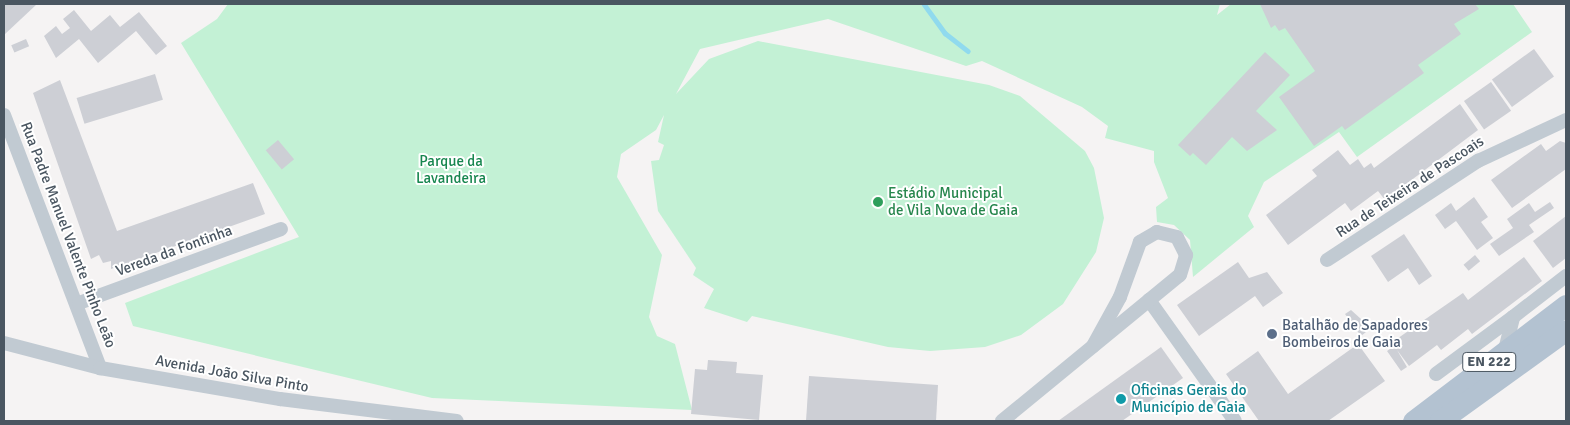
<!DOCTYPE html>
<html>
<head>
<meta charset="utf-8">
<style>
	body { margin:0 }
	#map { position:relative; width:1570px; height:425px; overflow:hidden; background:#f5f3f3; font-family:Signika,sans-serif }
	div>[style] { position:absolute }
	[style*='--x'] { left:calc(var(--x)*1px); top:calc(var(--y)*1px); width:calc(var(--w)*1px); rotate:calc(var(--a)*1deg) }
	.green>* { inset:0; background:#c3f1d5 }
	.stream>* { height:4.5px; margin:-2.25px; padding:0 2.25px; transform-origin:2.25px; border-radius:2.25px; background:#90daee }
	.building>* { inset:0; background:#cdcfd5; transform-origin:0 0 }
	.street>* { height:14px; margin:-7px; padding:0 7px; transform-origin:7px; border-radius:7px; background:#c1cad2 }
	.primary>* { height:21px; margin:-10.5px; padding:0 10.5px; transform-origin:10.5px; border-radius:10.5px; background:#b3c2d1 }
	.dots>* { width:14px; height:14px; translate:-50% -50%; box-sizing:border-box; border:2px solid #fff; border-radius:50% }
	span { translate:-50% -50%; white-space:nowrap; text-align:center; line-height:1.15; -webkit-text-stroke:4px #fff; paint-order:stroke }
	.shield-label span { padding:1px 4px; background:#fff; border:1px solid; border-radius:4px; -webkit-text-stroke-width:0 }
	.shield-label { font-size:14px; color:#4a5661; font-weight:700 }
	.park-label { font-size:15px; color:#17864f }
	.street-label { font-size:15px; color:#4a5661 }
	.leisure-label { font-size:15px; color:#27864d }
	.left { translate:0 -50%; text-align:left }
	.service-label { font-size:15px; color:#4e5e75 }
	.culture-label { font-size:15px; color:#0d838f }
	.frame { position:absolute; inset:0; border:5px solid #4a5661; pointer-events:none }
</style>
</head>
<body>
<div id="map">
	<div class="green">
		<div style="clip-path:polygon(228px 4px,1220px 4px,1217px 15px,1231px 4px,1513px 4px,1532px 32px,1357px 157px,1339px 132px,1264px 182px,1248px 216px,1254px 227px,1193px 277px,1190px 240px,1174px 225px,1157px 222px,1156px 207px,1168px 198px,1154px 162px,1154px 151px,1105px 138px,1108px 126px,1082px 107px,982px 61px,966px 66px,828px 19px,700px 49px,676px 94px,709px 59px,758px 41px,989px 85px,1020px 96px,1085px 151px,1094px 168px,1104px 218px,1096px 252px,1063px 304px,1021px 335px,985px 347px,930px 351px,888px 347px,752px 316px,747px 322px,704px 308px,714px 289px,693px 275px,696px 268px,658px 211px,651px 161px,659px 160px,664px 145px,658px 142px,664px 115px,656px 130px,621px 154px,617px 177px,662px 255px,649px 317px,657px 336px,675px 344px,692px 410px,432px 398px,133px 326px,125px 303px,299px 237px,181px 43px,217px 19px)"></div>
	</div>
	<div class="stream">
		<div style="--x:924;--y:4;--w:36;--a:54"></div>
		<div style="--x:945;--y:33;--w:29;--a:38"></div>
	</div>
	<div class="building">
		<div style="clip-path:polygon(4px 4px,37px 4px,4px 35px)"></div>
		<div style="clip-path:polygon(1260px 4px,1475px 4px,1479px 9px,1454px 24px,1461px 34px,1418px 65px,1424px 73px,1345px 130px,1342px 126px,1314px 146px,1279px 97px,1315px 71px,1285px 28px,1279px 31px,1275px 25px,1271px 28px)"></div>
		<div style="clip-path:polygon(74px 10px,91px 31px,110px 15px,120px 27px,139px 12px,167px 46px,156px 55px,136px 31px,98px 63px,79px 39px,56px 58px,44px 36px,56px 26px,62px 34px,70px 28px,63px 19px)"></div>
		<div style="left:26px;top:39px;width:8px;height:16px;rotate:67deg"></div>
		<div style="left:1534px;top:49px;width:34px;height:52px;rotate:54deg"></div>
		<div style="clip-path:polygon(1265px 52px,1290px 75px,1256px 111px,1277px 130px,1247px 151px,1232px 137px,1206px 165px,1193px 153px,1190px 156px,1178px 145px)"></div>
		<div style="left:155px;top:74px;width:27px;height:82px;rotate:73deg"></div>
		<div style="clip-path:polygon(60px 80px,117px 231px,253px 183px,265px 214px,111px 269px,111px 261px,103px 263px,99px 255px,91px 259px,33px 93px)"></div>
		<div style="left:1491px;top:82px;width:35px;height:33px;rotate:55deg"></div>
		<div style="clip-path:polygon(1460px 104px,1478px 130px,1385px 200px,1378px 191px,1351px 211px,1345px 203px,1288px 245px,1266px 215px,1317px 176px,1312px 170px,1338px 150px,1350px 165px,1358px 159px,1364px 168px,1371px 163px,1374px 168px)"></div>
		<div style="left:278px;top:140px;width:25px;height:16px;rotate:50deg"></div>
		<div style="clip-path:polygon(1560px 141px,1566px 143px,1566px 169px,1512px 208px,1491px 180px,1541px 144px,1546px 151px)"></div>
		<div style="clip-path:polygon(1474px 197px,1488px 217px,1481px 222px,1493px 238px,1477px 250px,1456px 221px,1445px 229px,1435px 215px,1451px 203px,1456px 211px)"></div>
		<div style="clip-path:polygon(1550px 202px,1554px 208px,1529px 225px,1534px 232px,1499px 256px,1490px 244px,1513px 228px,1507px 219px,1529px 203px,1535px 212px)"></div>
		<div style="clip-path:polygon(1566px 216px,1566px 258px,1553px 268px,1533px 241px)"></div>
		<div style="clip-path:polygon(1404px 234px,1432px 276px,1419px 285px,1408px 268px,1388px 282px,1371px 256px)"></div>
		<div style="left:1475px;top:255px;width:8px;height:15px;rotate:50deg"></div>
		<div style="clip-path:polygon(1524px 257px,1542px 281px,1472px 334px,1468px 329px,1441px 350px,1437px 345px,1409px 366px,1397px 350px,1407px 367px,1401px 371px,1387px 351px,1394px 346px,1391px 343px,1463px 293px,1468px 300px)"></div>
		<div style="clip-path:polygon(1238px 262px,1249px 278px,1267px 272px,1283px 293px,1263px 307px,1255px 296px,1199px 336px,1177px 305px)"></div>
		<div style="clip-path:polygon(1351px 310px,1371px 328px,1361px 336px,1345px 314px)"></div>
		<div style="clip-path:polygon(1358px 344px,1385px 381px,1328px 421px,1259px 421px,1226px 374px,1258px 351px,1288px 394px)"></div>
		<div style="clip-path:polygon(1161px 347px,1183px 378px,1122px 421px,1058px 421px)"></div>
		<div style="clip-path:polygon(708px 360px,737px 362px,736px 373px,763px 375px,759px 420px,691px 414px,695px 369px,707px 370px)"></div>
		<div style="clip-path:polygon(809px 376px,938px 385px,936px 421px,806px 421px)"></div>
	</div>
	<div class="street">
		<div style="--x:4;--y:115;--w:271;--a:69.2"></div>
		<div style="--x:1327;--y:260;--w:181;--a:-33.3"></div>
		<div style="--x:1478;--y:161;--w:97;--a:-25"></div>
		<div style="--x:1149;--y:300;--w:148;--a:54.6"></div>
		<div style="--x:79;--y:303;--w:215;--a:-20.1"></div>
		<div style="--x:4;--y:343;--w:99;--a:14.6"></div>
		<div style="--x:100;--y:368;--w:183;--a:9.8"></div>
		<div style="--x:280;--y:399;--w:178;--a:7.1"></div>
		<div style="--x:1505;--y:350;--w:34;--a:-76"></div>
		<div style="--x:1513;--y:317;--w:67;--a:-37.7"></div>
		<div style="--x:1436;--y:374;--w:96;--a:-36.5"></div>
		<div style="--x:1002;--y:421;--w:230;--a:-39.4"></div>
		<div style="--x:1180;--y:275;--w:21;--a:-73"></div>
		<div style="--x:1186;--y:255;--w:20;--a:-117"></div>
		<div style="--x:1177;--y:237;--w:21;--a:-166"></div>
		<div style="--x:1157;--y:232;--w:20;--a:150"></div>
		<div style="--x:1140;--y:242;--w:59;--a:110"></div>
		<div style="--x:1120;--y:297;--w:56;--a:118.9"></div>
	</div>
	<div class="primary">
		<div style="--x:1413;--y:421;--w:192;--a:-37.2"></div>
		<div style="--x:1440;--y:421;--w:155;--a:-35.8"></div>
	</div>
	<div class="dots">
		<div style="left:878px;top:202px;background:#2e9e5b"></div>
		<div style="left:1272px;top:334px;background:#5c6f8a"></div>
		<div style="left:1121px;top:399px;background:#0f9aa8"></div>
	</div>
	<div class="shield-label">
		<span style="left:1489px;top:362px">EN 222</span>
	</div>
	<div class="park-label">
		<span style="left:451px;top:170px">Parque da<br>Lavandeira</span>
	</div>
	<div class="street-label">
		<span style="left:1410px;top:187px;rotate:-33deg">Rua de Teixeira de Pascoais</span>
		<span style="left:68px;top:235px;rotate:69deg">Rua Padre Manuel Valente Pinho Leão</span>
		<span style="left:174px;top:251px;rotate:-20deg">Vereda da Fontinha</span>
		<span style="left:232px;top:374px;rotate:10deg">Avenida João Silva Pinto</span>
	</div>
	<div class="leisure-label">
		<span class="left" style="left:888px;top:202px">Estádio Municipal<br>de Vila Nova de Gaia</span>
	</div>
	<div class="service-label">
		<span class="left" style="left:1282px;top:334px">Batalhão de Sapadores<br>Bombeiros de Gaia</span>
	</div>
	<div class="culture-label">
		<span class="left" style="left:1131px;top:399px">Oficinas Gerais do<br>Município de Gaia</span>
	</div>
	<div class="frame"></div>
</div>
</body>
</html>
